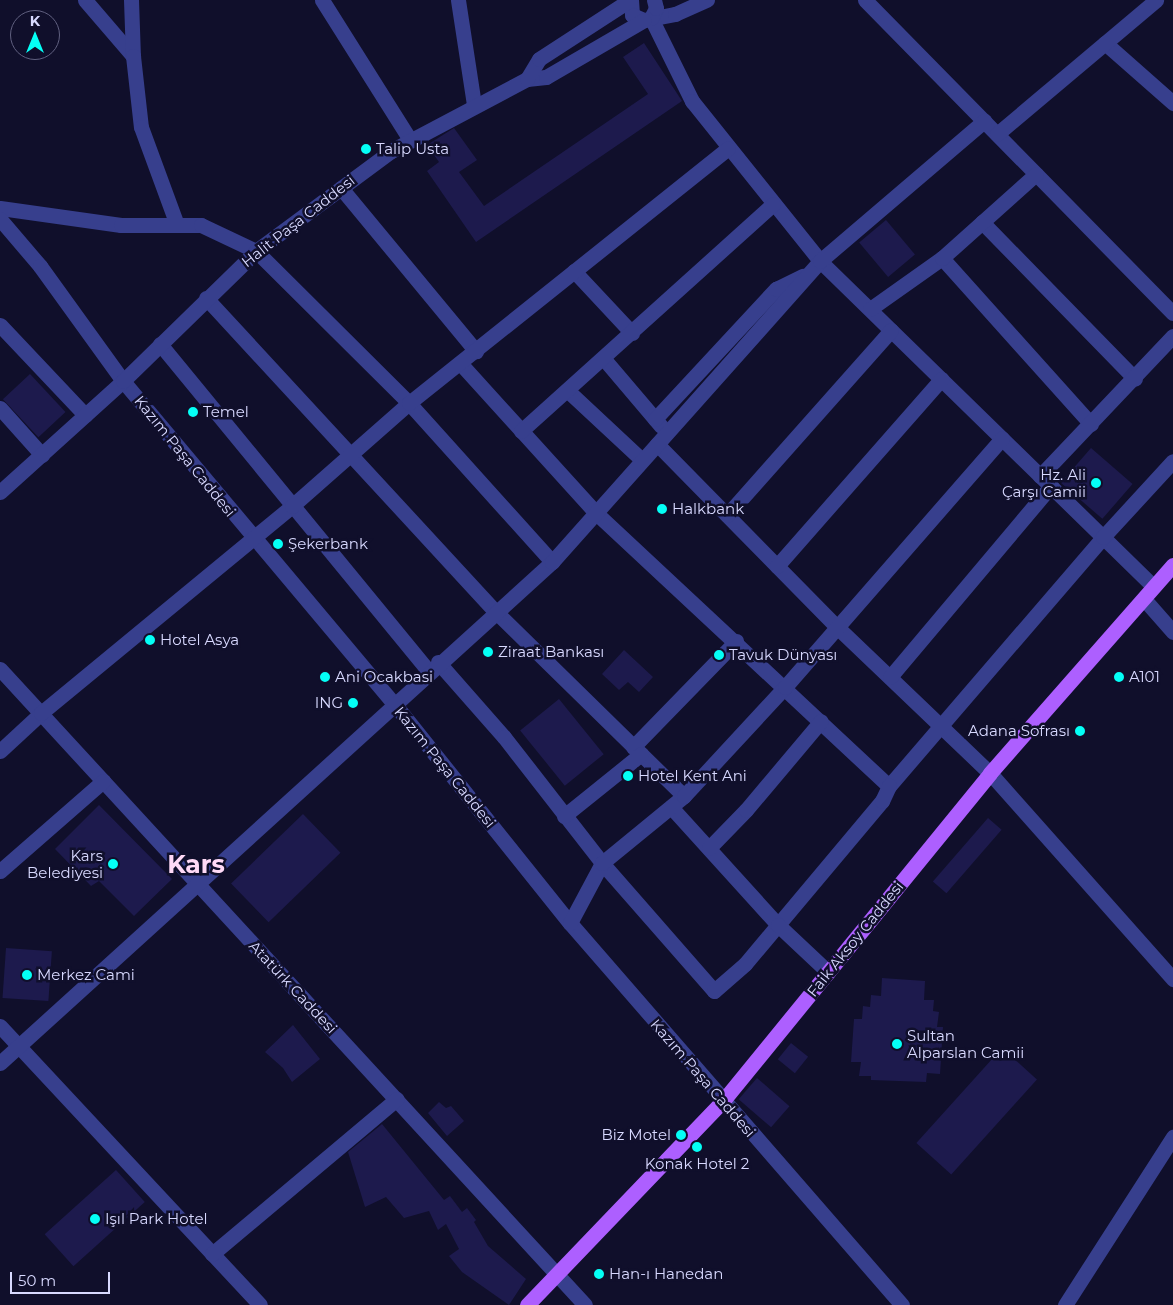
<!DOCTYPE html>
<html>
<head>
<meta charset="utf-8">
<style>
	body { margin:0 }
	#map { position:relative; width:1173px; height:1305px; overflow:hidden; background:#100f2b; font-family:Montserrat,sans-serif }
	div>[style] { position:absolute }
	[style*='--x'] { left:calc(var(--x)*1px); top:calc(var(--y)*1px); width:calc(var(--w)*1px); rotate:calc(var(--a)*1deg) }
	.building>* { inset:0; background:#1d1a4d; transform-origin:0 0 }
	.minor>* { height:15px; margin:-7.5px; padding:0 7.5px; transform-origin:7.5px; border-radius:7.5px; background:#373f8d }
	.major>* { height:15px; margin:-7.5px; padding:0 7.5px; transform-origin:7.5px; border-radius:7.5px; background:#ad5fff }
	.dots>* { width:14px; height:14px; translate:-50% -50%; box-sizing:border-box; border:2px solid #100f2b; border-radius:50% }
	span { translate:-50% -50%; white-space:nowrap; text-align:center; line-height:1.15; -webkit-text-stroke:5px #100f2b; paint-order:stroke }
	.poi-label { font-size:15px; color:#d8d9ff }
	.left { translate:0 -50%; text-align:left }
	.right { translate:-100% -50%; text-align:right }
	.street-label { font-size:15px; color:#d8d9ff }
	.town-label { font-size:25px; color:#ffdaf7; font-weight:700 }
	.north { position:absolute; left:10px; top:10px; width:50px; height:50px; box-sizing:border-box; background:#100f2b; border:1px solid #606080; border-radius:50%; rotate:0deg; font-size:14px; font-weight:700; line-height:20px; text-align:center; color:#d8d9ff }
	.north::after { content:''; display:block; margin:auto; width:18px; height:22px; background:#04fff6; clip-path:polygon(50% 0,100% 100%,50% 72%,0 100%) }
	.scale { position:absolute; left:10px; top:1272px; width:100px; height:22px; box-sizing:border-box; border:2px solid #d8d9ff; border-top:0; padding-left:6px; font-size:15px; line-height:18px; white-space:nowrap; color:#d8d9ff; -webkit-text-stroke:4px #100f2b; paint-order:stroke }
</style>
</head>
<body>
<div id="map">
	<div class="building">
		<div style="clip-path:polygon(644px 43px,682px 101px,476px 242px,427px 171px,439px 162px,427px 145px,454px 128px,477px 160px,459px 172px,484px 206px,648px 94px,623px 57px)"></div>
		<div style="left:886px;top:220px;width:45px;height:35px;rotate:50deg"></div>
		<div style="left:30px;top:374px;width:52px;height:37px;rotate:47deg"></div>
		<div style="left:1091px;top:448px;width:55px;height:46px;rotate:41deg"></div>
		<div style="clip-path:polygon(624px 650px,653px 677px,639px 692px,628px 682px,619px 690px,602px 674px)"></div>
		<div style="left:559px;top:699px;width:71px;height:50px;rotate:51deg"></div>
		<div style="clip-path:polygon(99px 805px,172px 879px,134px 916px,99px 881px,91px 886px,55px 849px)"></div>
		<div style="left:303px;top:814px;width:54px;height:100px;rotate:46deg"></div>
		<div style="left:988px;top:818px;width:18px;height:84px;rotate:41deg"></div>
		<div style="left:6px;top:948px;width:46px;height:50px;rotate:4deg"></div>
		<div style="clip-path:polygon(882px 978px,925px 981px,924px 1000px,934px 1000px,933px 1011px,939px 1012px,937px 1027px,943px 1027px,940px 1074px,927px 1073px,926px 1082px,871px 1080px,871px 1076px,859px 1076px,861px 1062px,851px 1062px,854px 1019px,862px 1019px,863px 1006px,870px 1007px,871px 995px,881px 996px)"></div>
		<div style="clip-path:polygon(293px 1025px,320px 1059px,292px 1082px,283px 1068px,265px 1052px)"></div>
		<div style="left:791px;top:1043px;width:22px;height:21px;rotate:39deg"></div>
		<div style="left:1002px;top:1048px;width:47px;height:128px;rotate:42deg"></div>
		<div style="left:757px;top:1078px;width:43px;height:28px;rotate:41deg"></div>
		<div style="clip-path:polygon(439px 1102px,446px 1108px,451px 1106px,464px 1121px,447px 1136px,428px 1113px)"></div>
		<div style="clip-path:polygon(382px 1124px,444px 1200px,450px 1196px,462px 1212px,467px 1208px,476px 1220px,474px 1222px,488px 1246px,526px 1279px,509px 1305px,462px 1272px,449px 1256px,459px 1249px,446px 1224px,438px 1230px,429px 1211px,404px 1218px,386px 1197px,365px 1207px,348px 1152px)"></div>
		<div style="left:116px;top:1170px;width:43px;height:96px;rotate:48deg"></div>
	</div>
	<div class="minor">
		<div style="--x:85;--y:0;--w:74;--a:49.4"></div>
		<div style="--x:131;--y:0;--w:56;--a:88"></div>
		<div style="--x:133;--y:56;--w:71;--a:83.6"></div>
		<div style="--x:141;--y:127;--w:104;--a:69.8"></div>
		<div style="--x:322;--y:0;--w:165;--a:57.8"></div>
		<div style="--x:458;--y:0;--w:106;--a:81.3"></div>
		<div style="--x:631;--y:0;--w:15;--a:86"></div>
		<div style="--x:632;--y:15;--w:13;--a:23"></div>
		<div style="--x:644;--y:20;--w:32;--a:-11"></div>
		<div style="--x:675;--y:14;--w:35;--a:-24"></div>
		<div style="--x:865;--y:0;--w:439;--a:45.5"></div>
		<div style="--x:651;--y:18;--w:93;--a:63.7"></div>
		<div style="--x:692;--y:101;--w:205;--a:51.3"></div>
		<div style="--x:820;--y:261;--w:465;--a:44.3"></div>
		<div style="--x:651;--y:18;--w:11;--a:-63"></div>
		<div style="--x:656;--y:8;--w:8;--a:-104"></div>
		<div style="--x:1105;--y:43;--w:91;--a:41.4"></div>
		<div style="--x:527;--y:79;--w:19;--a:-6"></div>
		<div style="--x:546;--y:77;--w:113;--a:-30.2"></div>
		<div style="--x:997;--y:134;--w:208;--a:-40.1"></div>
		<div style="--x:341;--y:188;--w:212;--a:50.4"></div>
		<div style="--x:0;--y:208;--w:122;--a:8"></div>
		<div style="--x:121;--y:225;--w:80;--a:0"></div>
		<div style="--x:201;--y:225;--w:61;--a:25.3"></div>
		<div style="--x:256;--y:251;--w:216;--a:44.8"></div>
		<div style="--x:409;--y:403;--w:214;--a:48"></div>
		<div style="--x:0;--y:219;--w:62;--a:49.6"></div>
		<div style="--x:40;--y:266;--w:142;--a:54.2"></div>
		<div style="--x:123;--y:381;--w:424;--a:50"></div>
		<div style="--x:396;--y:706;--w:278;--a:51.3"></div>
		<div style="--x:570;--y:923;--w:506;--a:49.01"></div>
		<div style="--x:982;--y:222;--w:219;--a:45.7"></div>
		<div style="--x:942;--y:258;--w:223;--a:48.1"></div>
		<div style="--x:574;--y:271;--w:85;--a:46.9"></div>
		<div style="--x:206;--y:298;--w:427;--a:47.3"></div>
		<div style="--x:496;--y:612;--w:263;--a:44.4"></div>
		<div style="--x:870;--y:309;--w:88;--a:-35.3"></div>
		<div style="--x:942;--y:258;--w:126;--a:-41.8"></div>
		<div style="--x:0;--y:325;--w:124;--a:46.6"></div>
		<div style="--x:160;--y:344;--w:424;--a:50.6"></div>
		<div style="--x:604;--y:359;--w:88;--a:49.6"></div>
		<div style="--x:460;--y:363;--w:202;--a:47.8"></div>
		<div style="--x:596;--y:513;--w:400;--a:43"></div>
		<div style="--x:889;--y:786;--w:328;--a:-49.3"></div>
		<div style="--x:1103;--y:537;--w:103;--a:-47.4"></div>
		<div style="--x:568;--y:391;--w:101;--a:43"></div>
		<div style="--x:0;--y:408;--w:63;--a:48.2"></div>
		<div style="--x:655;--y:419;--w:178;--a:-47.1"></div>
		<div style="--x:776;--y:289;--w:30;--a:-26"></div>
		<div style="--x:521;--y:431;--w:339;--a:-42"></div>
		<div style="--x:657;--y:444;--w:257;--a:45.5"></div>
		<div style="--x:837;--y:627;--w:211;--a:43.7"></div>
		<div style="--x:990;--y:773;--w:276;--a:48.4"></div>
		<div style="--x:1040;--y:476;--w:193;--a:-46.5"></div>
		<div style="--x:0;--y:492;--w:166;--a:-42.1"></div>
		<div style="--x:123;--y:381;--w:186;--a:-44.3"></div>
		<div style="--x:256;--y:251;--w:168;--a:-36.5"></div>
		<div style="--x:391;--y:151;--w:154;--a:-27.9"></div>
		<div style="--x:527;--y:79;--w:23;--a:-59"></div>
		<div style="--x:539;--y:59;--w:108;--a:-33"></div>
		<div style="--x:727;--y:515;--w:247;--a:-48.4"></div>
		<div style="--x:777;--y:566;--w:249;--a:-48.7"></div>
		<div style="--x:1144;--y:599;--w:44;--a:48.7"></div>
		<div style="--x:438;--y:662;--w:100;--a:48.7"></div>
		<div style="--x:504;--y:737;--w:160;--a:52.1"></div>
		<div style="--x:602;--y:863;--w:170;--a:48.8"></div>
		<div style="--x:714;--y:991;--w:41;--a:-41.1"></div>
		<div style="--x:745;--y:964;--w:213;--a:-50"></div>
		<div style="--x:882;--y:801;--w:17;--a:-65"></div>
		<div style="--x:0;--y:669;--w:864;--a:47.39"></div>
		<div style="--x:890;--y:677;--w:250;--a:-49.9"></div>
		<div style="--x:633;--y:747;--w:148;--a:-45.8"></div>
		<div style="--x:0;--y:751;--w:56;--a:-42.8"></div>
		<div style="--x:41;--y:713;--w:325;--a:-39.5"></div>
		<div style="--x:292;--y:506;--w:156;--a:-41.4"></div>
		<div style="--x:409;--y:403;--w:408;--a:-38.6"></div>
		<div style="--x:671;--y:807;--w:159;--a:47.8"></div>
		<div style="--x:778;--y:925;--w:69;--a:43.2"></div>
		<div style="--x:564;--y:816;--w:99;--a:-38.8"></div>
		<div style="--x:709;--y:848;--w:53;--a:-45.8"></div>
		<div style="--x:746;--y:810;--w:116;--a:-49.9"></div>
		<div style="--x:0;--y:871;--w:137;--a:-41.1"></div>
		<div style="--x:570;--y:923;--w:68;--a:-61.9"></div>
		<div style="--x:602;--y:863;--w:106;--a:-39.3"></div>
		<div style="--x:684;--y:796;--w:149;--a:-47.2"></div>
		<div style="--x:785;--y:687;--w:330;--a:-48.9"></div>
		<div style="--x:0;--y:1026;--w:381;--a:47"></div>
		<div style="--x:0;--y:1063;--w:745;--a:-42.23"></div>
		<div style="--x:552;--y:562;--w:403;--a:-48.3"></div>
		<div style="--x:820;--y:261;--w:216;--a:-40.5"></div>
		<div style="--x:212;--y:1254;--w:241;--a:-40"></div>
		<div style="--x:1065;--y:1305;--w:200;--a:-57.3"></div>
	</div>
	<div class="major">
		<div style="--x:527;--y:1305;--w:281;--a:-46.2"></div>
		<div style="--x:722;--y:1102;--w:424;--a:-50.8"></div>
		<div style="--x:990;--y:773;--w:277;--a:-48.7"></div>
	</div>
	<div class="dots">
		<div style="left:366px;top:149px;background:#04fff6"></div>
		<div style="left:193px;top:412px;background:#04fff6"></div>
		<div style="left:1096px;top:483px;background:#04fff6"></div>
		<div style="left:662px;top:509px;background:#04fff6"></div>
		<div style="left:278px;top:544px;background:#04fff6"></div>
		<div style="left:150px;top:640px;background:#04fff6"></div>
		<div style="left:488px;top:652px;background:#04fff6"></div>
		<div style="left:719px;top:655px;background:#04fff6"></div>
		<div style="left:325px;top:677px;background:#04fff6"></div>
		<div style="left:1119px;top:677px;background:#04fff6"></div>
		<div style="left:353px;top:703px;background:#04fff6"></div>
		<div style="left:1080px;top:731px;background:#04fff6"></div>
		<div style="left:628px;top:776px;background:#04fff6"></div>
		<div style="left:113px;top:864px;background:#04fff6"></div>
		<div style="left:27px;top:975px;background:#04fff6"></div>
		<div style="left:897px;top:1044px;background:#04fff6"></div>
		<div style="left:681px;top:1135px;background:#04fff6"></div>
		<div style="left:697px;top:1147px;background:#04fff6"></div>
		<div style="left:95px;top:1219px;background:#04fff6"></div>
		<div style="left:599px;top:1274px;background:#04fff6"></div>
	</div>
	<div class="poi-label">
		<span class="left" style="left:376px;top:149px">Talip Usta</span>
		<span class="left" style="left:203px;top:412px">Temel</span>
		<span class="right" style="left:1086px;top:483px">Hz. Ali<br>Çarşı Camii</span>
		<span class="left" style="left:672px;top:509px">Halkbank</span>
		<span class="left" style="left:288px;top:544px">Şekerbank</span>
		<span class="left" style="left:160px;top:640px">Hotel Asya</span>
		<span class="left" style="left:498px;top:652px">Ziraat Bankası</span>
		<span class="left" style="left:729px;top:655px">Tavuk Dünyası</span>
		<span class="left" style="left:335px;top:677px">Ani Ocakbasi</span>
		<span class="left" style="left:1129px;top:677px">A101</span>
		<span class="right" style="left:343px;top:703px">ING</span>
		<span class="right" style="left:1070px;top:731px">Adana Sofrası</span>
		<span class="left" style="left:638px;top:776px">Hotel Kent Ani</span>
		<span class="right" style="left:103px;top:864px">Kars<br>Belediyesi</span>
		<span class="left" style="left:37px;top:975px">Merkez Cami</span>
		<span class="left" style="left:907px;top:1044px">Sultan<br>Alparslan Camii</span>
		<span class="right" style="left:671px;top:1135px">Biz Motel</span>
		<span style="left:697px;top:1164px">Konak Hotel 2</span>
		<span class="left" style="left:105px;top:1219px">Işıl Park Hotel</span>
		<span class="left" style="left:609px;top:1274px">Han-ı Hanedan</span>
	</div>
	<div class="street-label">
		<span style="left:298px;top:221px;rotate:-38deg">Halit Paşa Caddesi</span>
		<span style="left:185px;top:456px;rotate:51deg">Kazım Paşa Caddesi</span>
		<span style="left:445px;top:767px;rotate:51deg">Kazım Paşa Caddesi</span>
		<span style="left:855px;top:939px;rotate:-51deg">Faik Aksoy Caddesi</span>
		<span style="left:293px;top:987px;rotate:47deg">Atatürk Caddesi</span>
		<span style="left:703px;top:1078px;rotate:49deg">Kazım Paşa Caddesi</span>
	</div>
	<div class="town-label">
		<span style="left:196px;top:864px">Kars</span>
	</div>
	<div class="north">K</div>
	<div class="scale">50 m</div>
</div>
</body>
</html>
